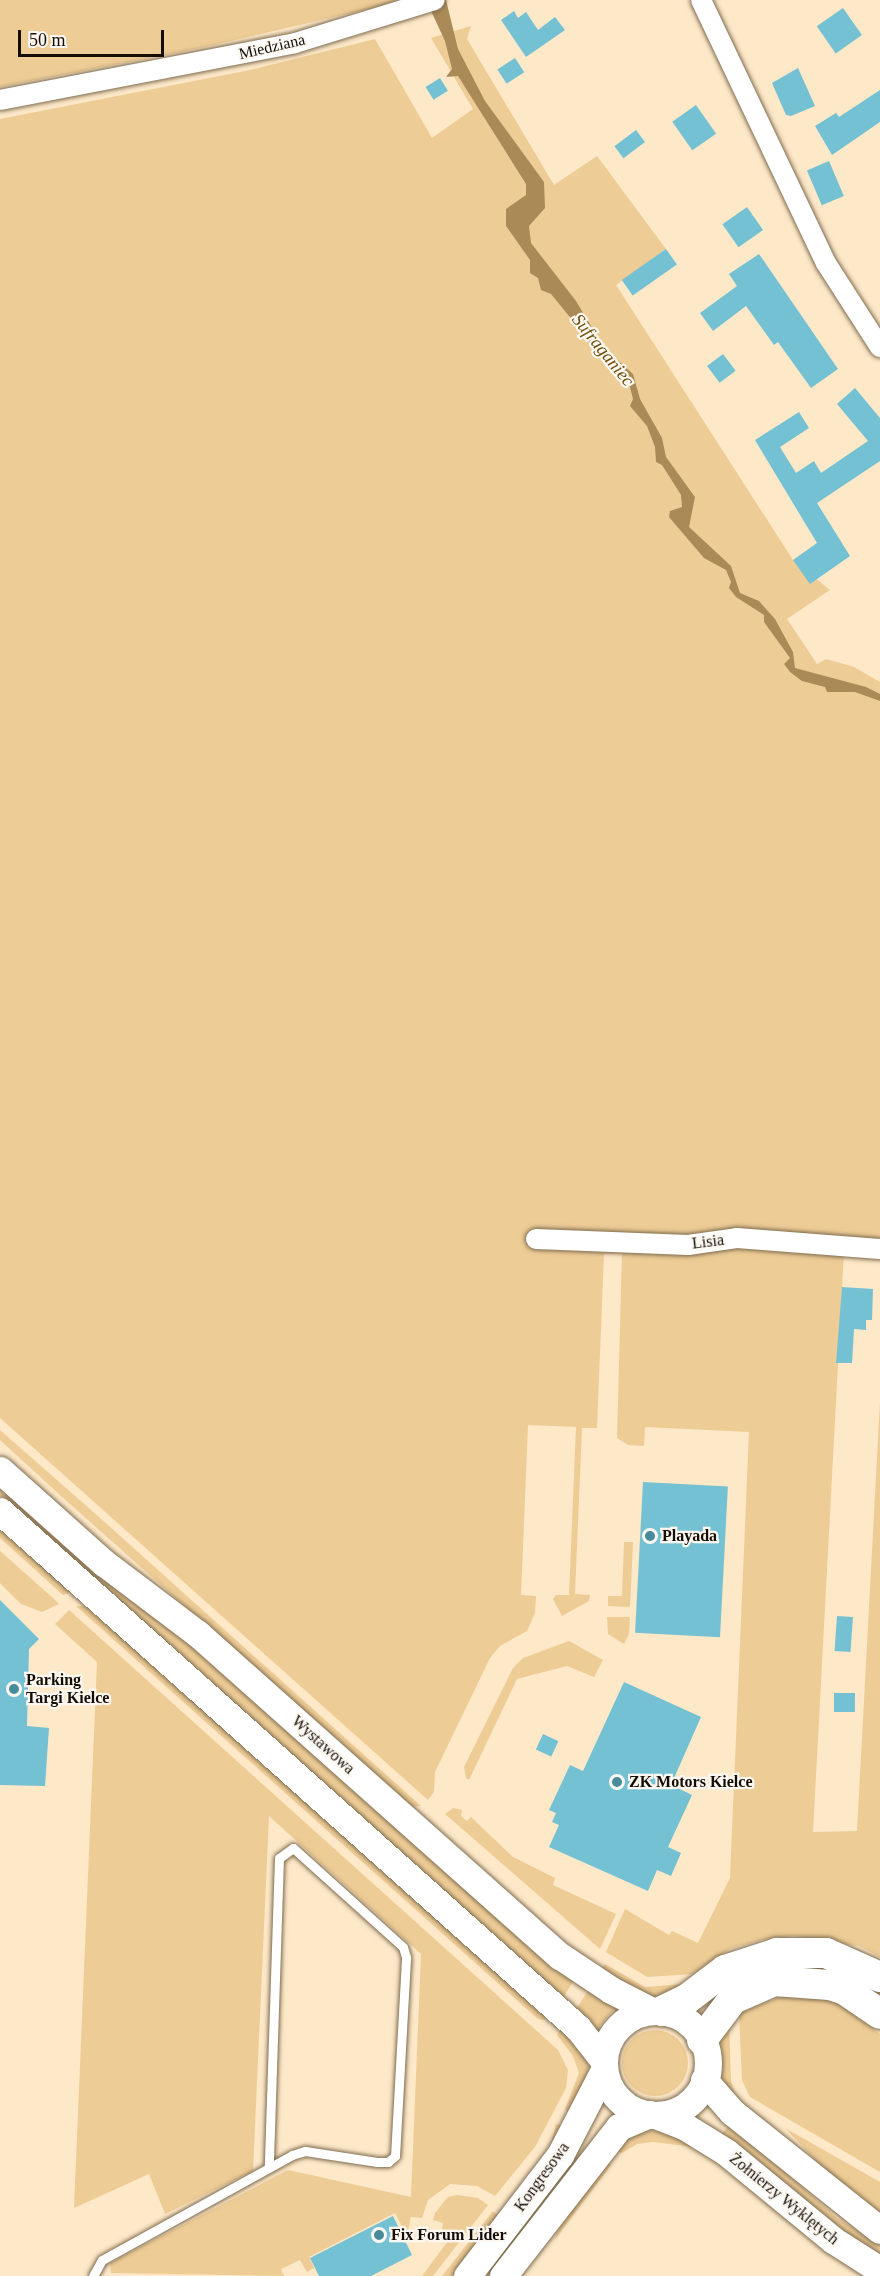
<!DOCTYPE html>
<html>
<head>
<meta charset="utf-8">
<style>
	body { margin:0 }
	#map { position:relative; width:880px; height:2276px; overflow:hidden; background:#fde8c8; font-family:Georgia,serif }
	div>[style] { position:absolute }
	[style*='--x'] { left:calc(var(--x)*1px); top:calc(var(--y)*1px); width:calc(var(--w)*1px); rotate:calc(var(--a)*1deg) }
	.green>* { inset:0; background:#eecc96; transform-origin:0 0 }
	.round { border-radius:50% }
	.water>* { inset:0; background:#aa8a56 }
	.building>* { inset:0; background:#74c1d3; transform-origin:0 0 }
	.roads { filter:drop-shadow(0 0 2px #7e6c4f) drop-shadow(0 0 2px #7e6c4f) }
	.lane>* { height:9px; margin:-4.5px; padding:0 4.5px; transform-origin:4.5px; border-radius:4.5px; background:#fff }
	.street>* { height:20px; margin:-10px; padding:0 10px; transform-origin:10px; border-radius:10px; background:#fff }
	.secondary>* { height:27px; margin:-13.5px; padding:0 13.5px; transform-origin:13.5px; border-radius:13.5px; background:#fff }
	.secondary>.ring { margin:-13.5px; padding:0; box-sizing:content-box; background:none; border:27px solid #fff; border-radius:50% }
	.primary>* { height:30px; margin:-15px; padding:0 15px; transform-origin:15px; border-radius:15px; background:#fff }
	.dots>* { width:16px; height:16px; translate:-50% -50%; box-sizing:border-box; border:3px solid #fcf8f1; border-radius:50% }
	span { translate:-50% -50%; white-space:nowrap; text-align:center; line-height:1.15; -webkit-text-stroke:4.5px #fcf8f1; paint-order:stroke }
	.street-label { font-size:16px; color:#140d04 }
	.poi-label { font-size:16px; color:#140d04; font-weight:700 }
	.left { translate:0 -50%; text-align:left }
	.water-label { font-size:18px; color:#6e4d0a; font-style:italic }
	.scale { position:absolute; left:18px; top:30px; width:146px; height:27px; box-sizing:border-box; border:3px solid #140d04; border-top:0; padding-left:8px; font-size:18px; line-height:21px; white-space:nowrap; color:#140d04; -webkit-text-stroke:4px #fcf8f1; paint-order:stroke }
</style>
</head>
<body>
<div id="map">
	<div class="green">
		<div style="clip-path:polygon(0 0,408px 0,196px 49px,0 87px)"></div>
		<div style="clip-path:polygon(471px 26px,467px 39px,554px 185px,597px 156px,666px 249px,616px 285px,793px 560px,830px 590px,787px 619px,817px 664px,826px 659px,854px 667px,880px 682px,880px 1244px,844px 1252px,813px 1832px,857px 1831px,880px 1402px,880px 1957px,859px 1946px,795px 1936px,765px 1939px,730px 1949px,692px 1974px,647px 1977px,606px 1952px,625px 1909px,669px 1935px,672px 1931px,698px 1943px,730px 1878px,749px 1432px,645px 1427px,644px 1446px,628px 1445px,617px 1438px,622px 1253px,604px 1254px,597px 1428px,582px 1428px,575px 1594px,590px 1595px,589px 1601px,562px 1616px,553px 1599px,556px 1595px,569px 1595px,576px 1427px,528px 1425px,521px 1595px,536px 1596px,535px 1613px,527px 1631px,500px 1646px,490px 1658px,435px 1772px,434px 1792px,428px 1800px,0 1418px,0 119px,250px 70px,375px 39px,432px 138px,473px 109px,431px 38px)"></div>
		<div style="clip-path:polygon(0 1430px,99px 1517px,421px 1806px,410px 1807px,61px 1496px,0 1440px)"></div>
		<div style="clip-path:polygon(0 1485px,164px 1621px,574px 1980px,563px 1998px,0 1495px)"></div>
		<div style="clip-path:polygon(0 1527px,70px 1590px,69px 1593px,63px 1595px,0 1538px)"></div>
		<div style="clip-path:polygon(624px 1542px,633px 1542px,630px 1607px,608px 1606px,608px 1596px,622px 1596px)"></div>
		<div style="clip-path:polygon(0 1551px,53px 1598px,59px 1604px,42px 1612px,21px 1604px,0 1583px)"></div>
		<div style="clip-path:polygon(76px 1606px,88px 1606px,547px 2015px,544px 2020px,538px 2019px)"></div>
		<div style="clip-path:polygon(69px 1610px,558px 2050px,568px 2070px,566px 2088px,535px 2147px,495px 2196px,477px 2186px,450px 2184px,428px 2200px,422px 2218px,411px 2217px,408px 2230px,405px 2232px,395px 2213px,309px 2257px,314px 2268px,307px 2272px,300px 2260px,281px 2269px,284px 2276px,111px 2273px,110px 2263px,288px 2170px,411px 2197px,421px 1954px,269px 1816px,253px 2171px,165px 2214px,149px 2174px,74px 2208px,97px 1662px,55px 1624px)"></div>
		<div style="clip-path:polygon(607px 1617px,630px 1617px,629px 1634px,624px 1644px,608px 1634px)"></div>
		<div style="clip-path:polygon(569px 1641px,603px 1660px,594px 1677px,567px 1666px,517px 1679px,469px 1780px,466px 1778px,464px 1767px,513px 1668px,523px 1658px)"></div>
		<div style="clip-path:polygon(453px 1808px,462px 1810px,461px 1816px,467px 1821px,471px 1817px,513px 1857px,555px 1878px,553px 1885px,616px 1914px,600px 1949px,445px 1814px)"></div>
		<div style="clip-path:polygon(605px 1964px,645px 1987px,684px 1984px,663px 1998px,650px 1997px,600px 1971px)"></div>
		<div style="clip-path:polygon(589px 1989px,616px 2007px,597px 2029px,575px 2011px)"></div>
		<div style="clip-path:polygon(789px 1994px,822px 1997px,841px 2005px,880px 2034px,880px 2172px,750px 2097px,742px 2080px,739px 2013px)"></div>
		<div style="clip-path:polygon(729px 2022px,731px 2080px,736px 2100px,722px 2078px,720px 2039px)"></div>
		<div style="clip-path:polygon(561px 2027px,587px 2059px,589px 2068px,571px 2115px,565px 2109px,579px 2073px,573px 2056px,557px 2035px)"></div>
		<div class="round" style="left:622px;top:2030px;width:66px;height:66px"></div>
		<div style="left:556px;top:2124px;width:8px;height:94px;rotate:14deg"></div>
		<div style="clip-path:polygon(731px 2124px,837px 2218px,880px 2245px,880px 2256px,851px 2238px,721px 2134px)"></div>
		<div style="clip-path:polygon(785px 2128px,880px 2182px,880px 2212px,821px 2166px)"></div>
		<div style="clip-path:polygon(648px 2131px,668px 2132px,694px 2147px,653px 2142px,637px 2144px,622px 2153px,614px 2151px,629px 2137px)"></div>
		<div style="clip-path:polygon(606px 2161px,611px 2165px,554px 2241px,565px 2213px)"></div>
		<div style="clip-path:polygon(457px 2195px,478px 2198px,488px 2205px,433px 2276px,422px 2276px,448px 2241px,441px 2237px,443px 2223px,433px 2220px,435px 2213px,448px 2197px)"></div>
		<div style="clip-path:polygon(493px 2211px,499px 2216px,453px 2276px,442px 2276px)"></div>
	</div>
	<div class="water">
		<div style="clip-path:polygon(426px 0,446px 0,458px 49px,485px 101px,544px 182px,545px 208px,529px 226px,531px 243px,576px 301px,604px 348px,633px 374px,640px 399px,662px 438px,666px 457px,695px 497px,689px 527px,731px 566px,740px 593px,759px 601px,775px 619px,793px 652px,795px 668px,866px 687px,880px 694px,880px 701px,855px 692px,827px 692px,825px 687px,802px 681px,790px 672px,784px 664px,790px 658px,764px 622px,764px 615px,736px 597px,729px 588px,731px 582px,726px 570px,704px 558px,669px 517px,670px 511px,682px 507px,681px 495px,662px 465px,656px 462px,655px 447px,647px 426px,630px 406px,633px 399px,628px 379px,603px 361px,589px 341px,580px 337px,578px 327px,551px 294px,541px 290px,538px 278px,530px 273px,530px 260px,506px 226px,506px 209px,526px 195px,526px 184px,458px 76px,446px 77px,452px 69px,445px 41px)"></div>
	</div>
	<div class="building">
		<div style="left:843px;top:8px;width:33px;height:32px;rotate:55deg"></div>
		<div style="clip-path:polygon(514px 11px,518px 18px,526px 12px,538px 30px,555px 17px,565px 30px,526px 57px,501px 20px)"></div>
		<div style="left:515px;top:58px;width:17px;height:21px;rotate:57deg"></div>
		<div style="clip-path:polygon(798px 68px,815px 106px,791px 116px,786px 115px,772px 83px)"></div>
		<div style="left:440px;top:78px;width:15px;height:17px;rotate:58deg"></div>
		<div style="clip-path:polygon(880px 90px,880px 122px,832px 155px,815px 126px,836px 113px,839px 117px)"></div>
		<div style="left:696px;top:105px;width:35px;height:29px;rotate:55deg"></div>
		<div style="left:636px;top:130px;width:15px;height:27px;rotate:53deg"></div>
		<div style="left:829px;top:161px;width:38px;height:24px;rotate:67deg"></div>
		<div style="left:747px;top:207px;width:28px;height:30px;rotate:55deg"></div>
		<div style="left:666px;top:249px;width:19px;height:54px;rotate:55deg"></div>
		<div style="clip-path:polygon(759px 254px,838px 369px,811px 388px,778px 342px,774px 345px,746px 306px,713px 331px,700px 313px,737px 286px,729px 274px)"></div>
		<div style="left:723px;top:354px;width:21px;height:20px;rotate:53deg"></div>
		<div style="clip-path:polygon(855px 388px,880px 418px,880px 461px,817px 503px,850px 556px,810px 584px,793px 560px,817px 543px,755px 440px,799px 412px,809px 428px,780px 447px,796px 473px,814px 461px,821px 473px,868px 441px,837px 404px)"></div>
		<div style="clip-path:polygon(842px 1287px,873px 1289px,872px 1320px,866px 1320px,866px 1330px,854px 1329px,852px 1363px,836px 1363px)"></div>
		<div style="left:643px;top:1482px;width:85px;height:151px;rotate:3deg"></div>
		<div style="clip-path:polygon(0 1600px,39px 1639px,29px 1649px,27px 1726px,49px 1728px,45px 1786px,0 1785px)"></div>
		<div style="left:837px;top:1616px;width:16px;height:35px;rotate:4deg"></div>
		<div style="clip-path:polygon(624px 1682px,701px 1717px,671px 1785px,692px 1795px,668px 1847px,681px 1853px,671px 1876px,657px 1870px,648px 1891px,549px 1847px,559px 1825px,552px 1822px,556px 1813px,549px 1810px,570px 1765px,583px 1771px)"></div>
		<div style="left:834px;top:1693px;width:21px;height:19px"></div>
		<div style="left:543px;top:1734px;width:17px;height:17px;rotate:25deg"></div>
		<div style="clip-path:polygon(393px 2216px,412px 2255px,371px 2276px,319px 2276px,310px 2258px)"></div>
	</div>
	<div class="roads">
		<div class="lane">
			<div style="--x:93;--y:2276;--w:18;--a:-61"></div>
			<div style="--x:102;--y:2260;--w:217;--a:-28.9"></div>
			<div style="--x:292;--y:2155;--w:14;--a:-17"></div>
			<div style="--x:305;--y:2151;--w:73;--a:8.7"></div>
			<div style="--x:377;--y:2162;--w:11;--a:0"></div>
			<div style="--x:388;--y:2162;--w:9;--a:-41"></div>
			<div style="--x:395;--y:2156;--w:199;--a:-86.8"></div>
			<div style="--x:406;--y:1957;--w:10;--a:-107"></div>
			<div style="--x:403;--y:1947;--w:148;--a:-138"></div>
			<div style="--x:293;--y:1848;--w:17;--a:144"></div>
			<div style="--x:279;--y:1858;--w:309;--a:91.9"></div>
		</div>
		<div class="street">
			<div style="--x:701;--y:0;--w:291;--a:64.6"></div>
			<div style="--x:826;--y:263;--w:100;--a:57.3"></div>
			<div style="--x:0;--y:100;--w:300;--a:-10.9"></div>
			<div style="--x:295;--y:43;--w:146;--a:-17.1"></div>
			<div style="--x:536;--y:1239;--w:152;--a:2.3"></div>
			<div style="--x:688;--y:1245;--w:49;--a:-8.1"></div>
			<div style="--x:737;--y:1238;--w:143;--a:4.4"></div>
		</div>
		<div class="secondary">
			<div style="--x:0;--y:1470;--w:140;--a:41.8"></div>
			<div style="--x:104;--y:1563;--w:118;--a:37.1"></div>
			<div style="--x:198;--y:1634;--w:484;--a:41.7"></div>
			<div style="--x:560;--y:1956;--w:61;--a:33.7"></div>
			<div style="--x:611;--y:1990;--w:46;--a:27.1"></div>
			<div style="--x:0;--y:1511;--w:775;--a:41.81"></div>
			<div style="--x:578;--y:2028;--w:42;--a:51.8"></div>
			<div class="ring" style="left:604px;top:2011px;width:77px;height:77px"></div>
			<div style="--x:704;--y:2080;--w:43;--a:48.8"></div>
			<div style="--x:732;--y:2112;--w:189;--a:38.6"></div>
			<div style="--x:655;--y:2115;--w:31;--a:21"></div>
			<div style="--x:684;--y:2126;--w:49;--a:31.8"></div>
			<div style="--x:726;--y:2152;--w:139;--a:39.4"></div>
			<div style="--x:833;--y:2240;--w:56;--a:32.6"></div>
			<div style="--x:467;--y:2276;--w:153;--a:-52.5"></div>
			<div style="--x:560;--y:2155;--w:96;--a:-62.6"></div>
			<div style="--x:503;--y:2276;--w:189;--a:-52.1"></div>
			<div style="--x:619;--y:2127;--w:33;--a:-23"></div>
		</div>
		<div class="primary">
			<div style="--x:662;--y:2011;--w:28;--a:-26"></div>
			<div style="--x:687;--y:1999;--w:48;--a:-37.3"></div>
			<div style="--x:725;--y:1970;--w:55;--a:-18.1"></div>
			<div style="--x:777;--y:1953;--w:49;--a:0"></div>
			<div style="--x:826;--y:1953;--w:59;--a:24"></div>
			<div style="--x:702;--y:2040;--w:51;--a:-52.9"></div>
			<div style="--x:733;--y:1999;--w:45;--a:-23.7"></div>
			<div style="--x:774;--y:1981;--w:56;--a:4.1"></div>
			<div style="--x:830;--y:1985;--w:16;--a:18"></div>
			<div style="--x:845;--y:1990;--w:42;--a:34.4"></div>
		</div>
	</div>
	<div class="dots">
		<div style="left:650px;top:1536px;background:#488b9b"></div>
		<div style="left:14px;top:1689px;background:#488b9b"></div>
		<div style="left:617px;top:1782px;background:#488b9b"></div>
		<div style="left:379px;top:2235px;background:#488b9b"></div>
	</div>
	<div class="street-label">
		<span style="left:272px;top:47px;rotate:-13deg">Miedziana</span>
		<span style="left:708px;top:1242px;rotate:-7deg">Lisia</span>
		<span style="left:323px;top:1745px;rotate:42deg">Wystawowa</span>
		<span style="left:542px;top:2177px;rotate:-54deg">Kongresowa</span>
		<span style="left:784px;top:2199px;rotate:39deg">Żołnierzy Wyklętych</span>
	</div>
	<div class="poi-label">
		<span class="left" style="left:662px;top:1536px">Playada</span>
		<span class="left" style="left:26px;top:1689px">Parking<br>Targi Kielce</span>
		<span class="left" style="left:629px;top:1782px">ZK Motors Kielce</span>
		<span class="left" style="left:391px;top:2235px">Fix Forum Lider</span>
	</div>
	<div class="water-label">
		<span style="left:603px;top:350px;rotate:51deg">Sufraganiec</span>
	</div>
	<div class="scale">50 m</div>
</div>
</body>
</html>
